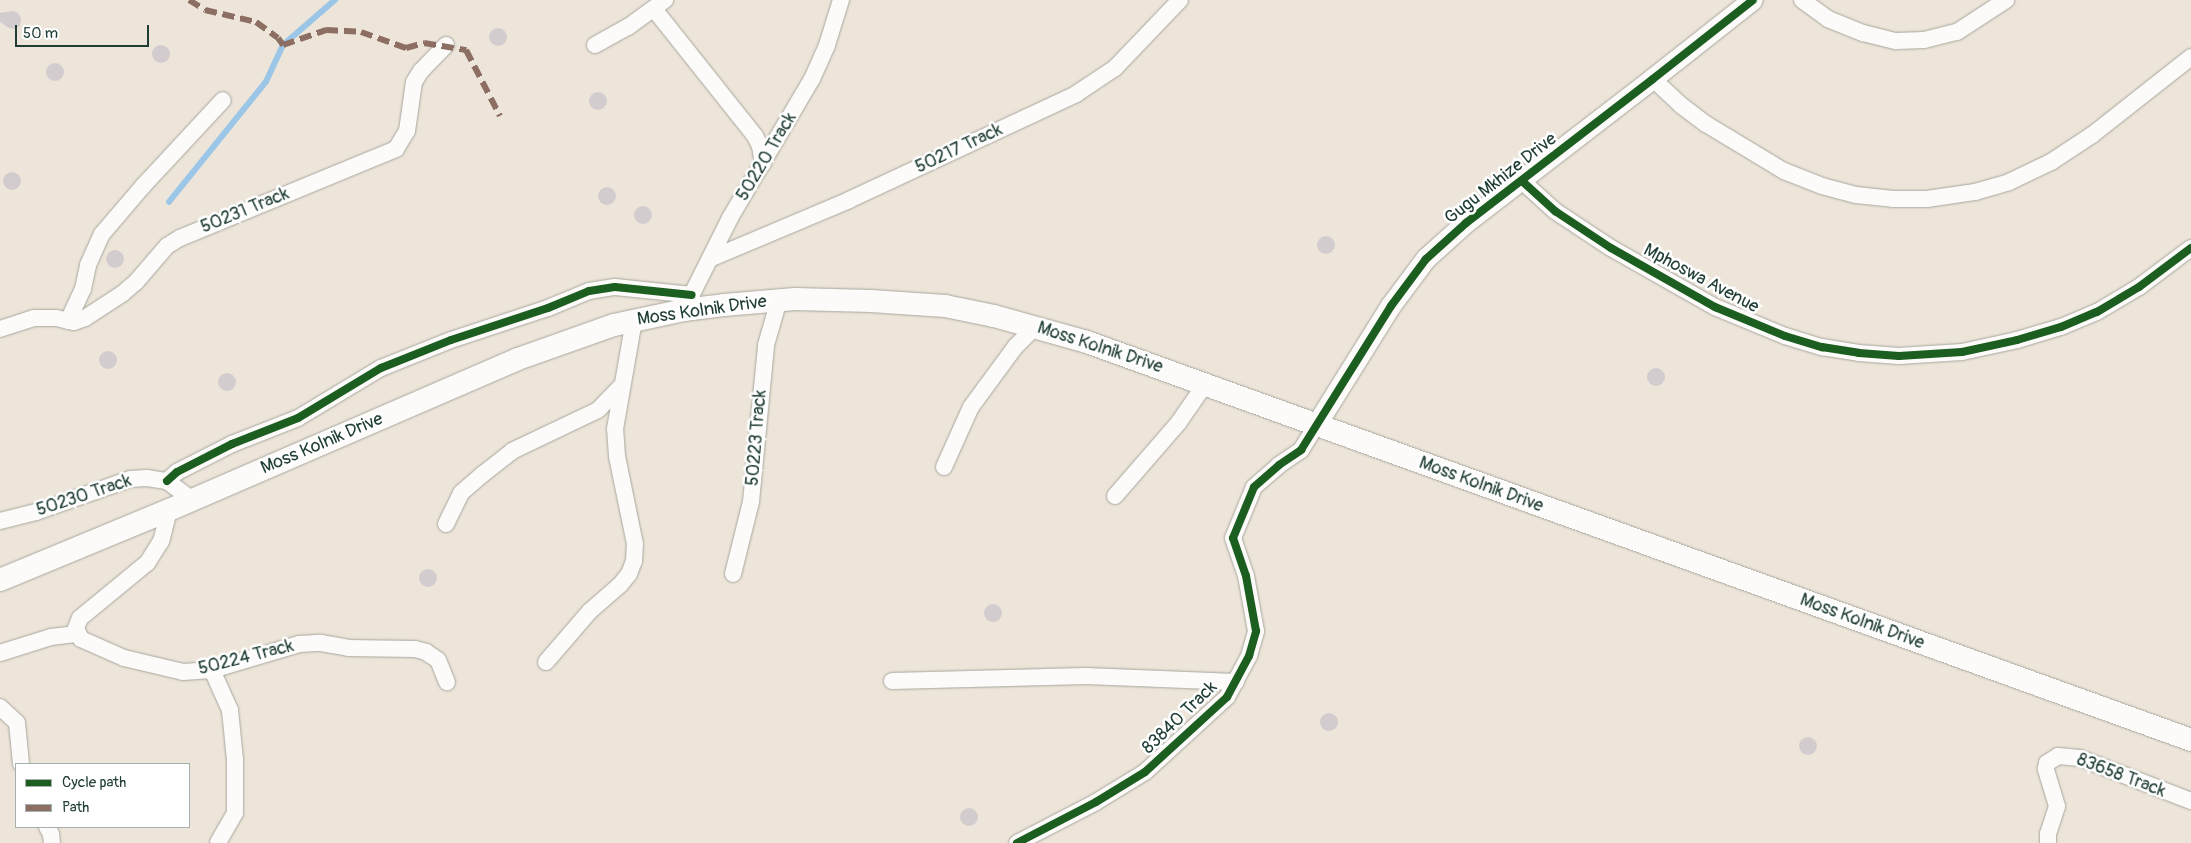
<!DOCTYPE html>
<html>
<head>
<meta charset="utf-8">
<style>
	body { margin:0 }
	#map { position:relative; width:2191px; height:843px; overflow:hidden; background:#ede5d9; font-family:Pangolin,sans-serif }
	div>[style] { position:absolute }
	[style*='--x'] { left:calc(var(--x)*1px); top:calc(var(--y)*1px); width:calc(var(--w)*1px); rotate:calc(var(--a)*1deg) }
	.stream>* { height:5.5px; margin:-2.75px; padding:0 2.75px; transform-origin:2.75px; border-radius:2.75px; background:#9bc6e7 }
	.building>* { inset:0; background:#d3cccf }
	.round { border-radius:50% }
	.roads { filter:drop-shadow(0 0 1px #a8a69f) drop-shadow(0 0 1px #a8a69f) }
	.minor>* { height:16px; margin:-8px; padding:0 8px; transform-origin:8px; border-radius:8px; background:#fcfbf9 }
	.tertiary>* { height:20px; margin:-10px; padding:0 10px; transform-origin:10px; border-radius:10px; background:#fcfbf9 }
	.secondary>* { height:22px; margin:-11px; padding:0 11px; transform-origin:11px; border-radius:11px; background:#fcfbf9 }
	.quiet>* { height:6px; margin-top:-3px; transform-origin:0; background:repeating-linear-gradient(90deg,#8d6e63 0 12px,transparent 0 18px) }
	.cycleway>* { height:8px; margin:-4px; padding:0 4px; transform-origin:4px; border-radius:4px; background:#1b5e20 }
	span { translate:-50% -50%; white-space:nowrap; text-align:center; line-height:1.15; -webkit-text-stroke:5px #fff; paint-order:stroke }
	.street-label { font-size:18px; color:#1f3d34 }
	.legend { position:absolute; left:15px; top:763px; width:175px; height:65px; box-sizing:border-box; background:#fff; border:1px solid #a5b1ae; margin:0; padding:6px 9px; list-style:none; font-size:15px; color:#1f3d34 }
	.legend li { display:flex; align-items:center; gap:10px; height:25px }
	.legend b { width:25px; border:1px solid #a5b1ae }
	.scale { position:absolute; left:15px; top:25px; width:134px; height:22px; box-sizing:border-box; border:2px solid #1f3d34; border-top:0; padding-left:6px; font-size:15px; line-height:18px; white-space:nowrap; color:#1f3d34; -webkit-text-stroke:4px #fff; paint-order:stroke }
</style>
</head>
<body>
<div id="map">
	<div class="stream">
		<div style="--x:169;--y:202;--w:154;--a:-51.1"></div>
		<div style="--x:266;--y:82;--w:41;--a:-65.3"></div>
		<div style="--x:283;--y:45;--w:69;--a:-40.9"></div>
	</div>
	<div class="building">
		<div style="clip-path:polygon(13px 11px,18px 13px,21px 18px,20px 26px,14px 29px,9px 28px,0 22px,0 13px)"></div>
		<div class="round" style="left:489px;top:28px;width:18px;height:18px"></div>
		<div class="round" style="left:152px;top:45px;width:18px;height:18px"></div>
		<div class="round" style="left:46px;top:63px;width:18px;height:18px"></div>
		<div class="round" style="left:589px;top:92px;width:18px;height:18px"></div>
		<div class="round" style="left:3px;top:172px;width:18px;height:18px"></div>
		<div class="round" style="left:598px;top:187px;width:18px;height:18px"></div>
		<div class="round" style="left:634px;top:206px;width:18px;height:18px"></div>
		<div class="round" style="left:1317px;top:236px;width:18px;height:18px"></div>
		<div class="round" style="left:106px;top:250px;width:18px;height:18px"></div>
		<div class="round" style="left:99px;top:351px;width:18px;height:18px"></div>
		<div class="round" style="left:1647px;top:368px;width:18px;height:18px"></div>
		<div class="round" style="left:218px;top:373px;width:18px;height:18px"></div>
		<div class="round" style="left:419px;top:569px;width:18px;height:18px"></div>
		<div class="round" style="left:984px;top:604px;width:18px;height:18px"></div>
		<div class="round" style="left:1320px;top:713px;width:18px;height:18px"></div>
		<div class="round" style="left:1799px;top:737px;width:18px;height:18px"></div>
		<div class="round" style="left:960px;top:808px;width:18px;height:18px"></div>
	</div>
	<div class="roads">
		<div class="minor">
			<div style="--x:1802;--y:0;--w:32;--a:36"></div>
			<div style="--x:1828;--y:19;--w:38;--a:22"></div>
			<div style="--x:1863;--y:33;--w:34;--a:14"></div>
			<div style="--x:1896;--y:41;--w:28;--a:-2"></div>
			<div style="--x:1924;--y:40;--w:34;--a:-14"></div>
			<div style="--x:1957;--y:32;--w:59;--a:-33.1"></div>
			<div style="--x:654;--y:9;--w:162;--a:51.5"></div>
			<div style="--x:755;--y:136;--w:11;--a:63"></div>
			<div style="--x:760;--y:146;--w:18;--a:81"></div>
			<div style="--x:595;--y:45;--w:38;--a:-29"></div>
			<div style="--x:628;--y:27;--w:46;--a:-36.1"></div>
			<div style="--x:1653;--y:79;--w:40;--a:43"></div>
			<div style="--x:1682;--y:106;--w:30;--a:37"></div>
			<div style="--x:1706;--y:124;--w:91;--a:31.1"></div>
			<div style="--x:1784;--y:171;--w:41;--a:21.5"></div>
			<div style="--x:1822;--y:186;--w:35;--a:15"></div>
			<div style="--x:1856;--y:195;--w:37;--a:6"></div>
			<div style="--x:1893;--y:199;--w:34;--a:0"></div>
			<div style="--x:1927;--y:199;--w:49;--a:-8.3"></div>
			<div style="--x:1975;--y:192;--w:35;--a:-16"></div>
			<div style="--x:2009;--y:182;--w:47;--a:-25.5"></div>
			<div style="--x:2051;--y:162;--w:49;--a:-33.4"></div>
			<div style="--x:2092;--y:135;--w:126;--a:-38.2"></div>
			<div style="--x:1522;--y:181;--w:45;--a:42.3"></div>
			<div style="--x:1555;--y:211;--w:67;--a:33.5"></div>
			<div style="--x:1611;--y:248;--w:120;--a:29.6"></div>
			<div style="--x:1715;--y:307;--w:76;--a:22.5"></div>
			<div style="--x:1785;--y:336;--w:39;--a:17"></div>
			<div style="--x:1822;--y:347;--w:37;--a:9"></div>
			<div style="--x:1859;--y:353;--w:40;--a:4.3"></div>
			<div style="--x:1899;--y:356;--w:63;--a:-3.6"></div>
			<div style="--x:1962;--y:352;--w:56;--a:-12.3"></div>
			<div style="--x:2017;--y:340;--w:46;--a:-16.5"></div>
			<div style="--x:2061;--y:327;--w:39;--a:-23"></div>
			<div style="--x:2097;--y:312;--w:49;--a:-30.8"></div>
			<div style="--x:2139;--y:287;--w:65;--a:-36.9"></div>
			<div style="--x:712;--y:258;--w:149;--a:-22.9"></div>
			<div style="--x:849;--y:200;--w:251;--a:-25"></div>
			<div style="--x:1076;--y:94;--w:47;--a:-33.7"></div>
			<div style="--x:1115;--y:68;--w:94;--a:-46.3"></div>
			<div style="--x:687;--y:304;--w:96;--a:-63.4"></div>
			<div style="--x:730;--y:218;--w:161;--a:-59.5"></div>
			<div style="--x:812;--y:79;--w:37;--a:-66"></div>
			<div style="--x:827;--y:45;--w:47;--a:-72.7"></div>
			<div style="--x:68;--y:321;--w:35;--a:-65"></div>
			<div style="--x:83;--y:289;--w:25;--a:-78"></div>
			<div style="--x:88;--y:265;--w:34;--a:-66"></div>
			<div style="--x:102;--y:234;--w:63;--a:-49.5"></div>
			<div style="--x:143;--y:186;--w:117;--a:-47.1"></div>
			<div style="--x:0;--y:329;--w:36;--a:-18"></div>
			<div style="--x:34;--y:318;--w:22;--a:0"></div>
			<div style="--x:56;--y:318;--w:18;--a:13"></div>
			<div style="--x:74;--y:322;--w:12;--a:-20"></div>
			<div style="--x:85;--y:318;--w:44;--a:-33"></div>
			<div style="--x:122;--y:294;--w:18;--a:-41"></div>
			<div style="--x:136;--y:282;--w:48;--a:-49.3"></div>
			<div style="--x:167;--y:246;--w:15;--a:-32"></div>
			<div style="--x:180;--y:238;--w:234;--a:-22.4"></div>
			<div style="--x:396;--y:149;--w:21;--a:-59"></div>
			<div style="--x:407;--y:131;--w:49;--a:-81.9"></div>
			<div style="--x:414;--y:82;--w:13;--a:-58"></div>
			<div style="--x:421;--y:71;--w:36;--a:-46"></div>
			<div style="--x:944;--y:467;--w:66;--a:-65.8"></div>
			<div style="--x:971;--y:407;--w:74;--a:-53.7"></div>
			<div style="--x:1015;--y:347;--w:28;--a:-45"></div>
			<div style="--x:167;--y:481;--w:13;--a:-42"></div>
			<div style="--x:177;--y:472;--w:62;--a:-27"></div>
			<div style="--x:232;--y:444;--w:71;--a:-21.5"></div>
			<div style="--x:298;--y:418;--w:97;--a:-31.1"></div>
			<div style="--x:381;--y:368;--w:75;--a:-21.8"></div>
			<div style="--x:451;--y:340;--w:102;--a:-18.3"></div>
			<div style="--x:548;--y:308;--w:44;--a:-22.5"></div>
			<div style="--x:589;--y:291;--w:26;--a:-9"></div>
			<div style="--x:615;--y:287;--w:77;--a:5.9"></div>
			<div style="--x:1115;--y:496;--w:98;--a:-49.1"></div>
			<div style="--x:1179;--y:422;--w:47;--a:-55.3"></div>
			<div style="--x:169;--y:510;--w:32;--a:104"></div>
			<div style="--x:161;--y:541;--w:26;--a:122"></div>
			<div style="--x:147;--y:563;--w:87;--a:140.6"></div>
			<div style="--x:80;--y:618;--w:11;--a:112"></div>
			<div style="--x:76;--y:628;--w:12;--a:66"></div>
			<div style="--x:81;--y:639;--w:47;--a:23.8"></div>
			<div style="--x:124;--y:658;--w:61;--a:13.3"></div>
			<div style="--x:183;--y:672;--w:29;--a:-4"></div>
			<div style="--x:212;--y:670;--w:91;--a:-16.6"></div>
			<div style="--x:299;--y:644;--w:22;--a:-3"></div>
			<div style="--x:321;--y:643;--w:27;--a:10"></div>
			<div style="--x:348;--y:648;--w:67;--a:0.9"></div>
			<div style="--x:415;--y:649;--w:11;--a:15"></div>
			<div style="--x:426;--y:652;--w:14;--a:34"></div>
			<div style="--x:438;--y:660;--w:24;--a:68"></div>
			<div style="--x:0;--y:521;--w:37;--a:-14"></div>
			<div style="--x:36;--y:512;--w:100;--a:-19.3"></div>
			<div style="--x:130;--y:479;--w:17;--a:-3"></div>
			<div style="--x:147;--y:478;--w:20;--a:9"></div>
			<div style="--x:167;--y:481;--w:31;--a:37"></div>
			<div style="--x:446;--y:524;--w:34;--a:-64"></div>
			<div style="--x:461;--y:493;--w:29;--a:-41"></div>
			<div style="--x:483;--y:474;--w:37;--a:-38"></div>
			<div style="--x:512;--y:451;--w:95;--a:-25.5"></div>
			<div style="--x:598;--y:410;--w:32;--a:-46"></div>
			<div style="--x:733;--y:574;--w:74;--a:-76"></div>
			<div style="--x:751;--y:502;--w:158;--a:-84.5"></div>
			<div style="--x:766;--y:345;--w:47;--a:-73.9"></div>
			<div style="--x:0;--y:653;--w:53;--a:-17.4"></div>
			<div style="--x:51;--y:637;--w:26;--a:-7"></div>
			<div style="--x:546;--y:662;--w:67;--a:-49.2"></div>
			<div style="--x:590;--y:611;--w:40;--a:-41"></div>
			<div style="--x:620;--y:585;--w:14;--a:-51"></div>
			<div style="--x:629;--y:574;--w:14;--a:-69"></div>
			<div style="--x:634;--y:561;--w:17;--a:-87"></div>
			<div style="--x:635;--y:544;--w:90;--a:-101.6"></div>
			<div style="--x:617;--y:456;--w:27;--a:-94"></div>
			<div style="--x:615;--y:429;--w:111;--a:-80.1"></div>
			<div style="--x:212;--y:670;--w:44;--a:65.8"></div>
			<div style="--x:230;--y:710;--w:50;--a:84.3"></div>
			<div style="--x:235;--y:760;--w:53;--a:90"></div>
			<div style="--x:235;--y:813;--w:34;--a:120"></div>
			<div style="--x:892;--y:681;--w:194;--a:-1.5"></div>
			<div style="--x:1086;--y:676;--w:150;--a:2.3"></div>
			<div style="--x:0;--y:707;--w:23;--a:43"></div>
			<div style="--x:17;--y:723;--w:41;--a:84.4"></div>
			<div style="--x:47;--y:827;--w:8;--a:60"></div>
			<div style="--x:51;--y:834;--w:9;--a:84"></div>
			<div style="--x:1017;--y:843;--w:89;--a:-27.4"></div>
			<div style="--x:1096;--y:802;--w:57;--a:-31.5"></div>
			<div style="--x:1145;--y:772;--w:111;--a:-42.4"></div>
			<div style="--x:1227;--y:697;--w:47;--a:-61.8"></div>
			<div style="--x:1249;--y:656;--w:26;--a:-74"></div>
			<div style="--x:1256;--y:631;--w:56;--a:-100.3"></div>
			<div style="--x:1246;--y:576;--w:40;--a:-108.9"></div>
			<div style="--x:1233;--y:538;--w:55;--a:-67.6"></div>
			<div style="--x:1254;--y:487;--w:33;--a:-41"></div>
			<div style="--x:1279;--y:465;--w:27;--a:-34"></div>
			<div style="--x:1301;--y:450;--w:28;--a:-58"></div>
			<div style="--x:2048;--y:843;--w:9;--a:-90"></div>
			<div style="--x:2048;--y:834;--w:29;--a:-72"></div>
			<div style="--x:2057;--y:806;--w:39;--a:-107"></div>
			<div style="--x:2046;--y:769;--w:6;--a:-81"></div>
			<div style="--x:2047;--y:763;--w:13;--a:-32"></div>
			<div style="--x:2058;--y:756;--w:22;--a:5"></div>
			<div style="--x:2080;--y:758;--w:119;--a:21.2"></div>
		</div>
		<div class="tertiary">
			<div style="--x:1316;--y:426;--w:142;--a:-58"></div>
			<div style="--x:1391;--y:306;--w:59;--a:-53.3"></div>
			<div style="--x:1426;--y:259;--w:54;--a:-42"></div>
			<div style="--x:1466;--y:223;--w:236;--a:-37.6"></div>
			<div style="--x:1653;--y:79;--w:127;--a:-38.3"></div>
		</div>
		<div class="secondary">
			<div style="--x:0;--y:580;--w:183;--a:-22.5"></div>
			<div style="--x:169;--y:510;--w:380;--a:-23.4"></div>
			<div style="--x:518;--y:359;--w:102;--a:-19.5"></div>
			<div style="--x:614;--y:325;--w:72;--a:-12.1"></div>
			<div style="--x:684;--y:310;--w:40;--a:-7.1"></div>
			<div style="--x:724;--y:305;--w:71;--a:-4.8"></div>
			<div style="--x:795;--y:299;--w:76;--a:1.5"></div>
			<div style="--x:871;--y:301;--w:74;--a:3.9"></div>
			<div style="--x:945;--y:306;--w:50;--a:11.5"></div>
			<div style="--x:994;--y:316;--w:97;--a:15.6"></div>
			<div style="--x:1087;--y:342;--w:1174;--a:19.82"></div>
		</div>
	</div>
	<div class="quiet">
		<div style="--x:189;--y:0;--w:19;--a:32"></div>
		<div style="--x:205;--y:10;--w:52;--a:13.2"></div>
		<div style="--x:256;--y:22;--w:27;--a:36"></div>
		<div style="--x:278;--y:38;--w:9;--a:54"></div>
		<div style="--x:283;--y:45;--w:46;--a:-19.2"></div>
		<div style="--x:326;--y:30;--w:35;--a:3"></div>
		<div style="--x:361;--y:32;--w:48;--a:19.6"></div>
		<div style="--x:406;--y:48;--w:19;--a:-16"></div>
		<div style="--x:424;--y:43;--w:43;--a:9.5"></div>
		<div style="--x:466;--y:50;--w:74;--a:62.7"></div>
	</div>
	<div class="cycleway">
		<div style="--x:1522;--y:181;--w:45;--a:42.3"></div>
		<div style="--x:1555;--y:211;--w:67;--a:33.5"></div>
		<div style="--x:1611;--y:248;--w:120;--a:29.6"></div>
		<div style="--x:1715;--y:307;--w:76;--a:22.5"></div>
		<div style="--x:1785;--y:336;--w:39;--a:17"></div>
		<div style="--x:1822;--y:347;--w:37;--a:9"></div>
		<div style="--x:1859;--y:353;--w:40;--a:4.3"></div>
		<div style="--x:1899;--y:356;--w:63;--a:-3.6"></div>
		<div style="--x:1962;--y:352;--w:56;--a:-12.3"></div>
		<div style="--x:2017;--y:340;--w:46;--a:-16.5"></div>
		<div style="--x:2061;--y:327;--w:39;--a:-23"></div>
		<div style="--x:2097;--y:312;--w:49;--a:-30.8"></div>
		<div style="--x:2139;--y:287;--w:65;--a:-36.9"></div>
		<div style="--x:167;--y:481;--w:13;--a:-42"></div>
		<div style="--x:177;--y:472;--w:62;--a:-27"></div>
		<div style="--x:232;--y:444;--w:71;--a:-21.5"></div>
		<div style="--x:298;--y:418;--w:97;--a:-31.1"></div>
		<div style="--x:381;--y:368;--w:75;--a:-21.8"></div>
		<div style="--x:451;--y:340;--w:102;--a:-18.3"></div>
		<div style="--x:548;--y:308;--w:44;--a:-22.5"></div>
		<div style="--x:589;--y:291;--w:26;--a:-9"></div>
		<div style="--x:615;--y:287;--w:77;--a:5.9"></div>
		<div style="--x:1017;--y:843;--w:89;--a:-27.4"></div>
		<div style="--x:1096;--y:802;--w:57;--a:-31.5"></div>
		<div style="--x:1145;--y:772;--w:111;--a:-42.4"></div>
		<div style="--x:1227;--y:697;--w:47;--a:-61.8"></div>
		<div style="--x:1249;--y:656;--w:26;--a:-74"></div>
		<div style="--x:1256;--y:631;--w:56;--a:-100.3"></div>
		<div style="--x:1246;--y:576;--w:40;--a:-108.9"></div>
		<div style="--x:1233;--y:538;--w:55;--a:-67.6"></div>
		<div style="--x:1254;--y:487;--w:33;--a:-41"></div>
		<div style="--x:1279;--y:465;--w:27;--a:-34"></div>
		<div style="--x:1301;--y:450;--w:170;--a:-58"></div>
		<div style="--x:1391;--y:306;--w:59;--a:-53.3"></div>
		<div style="--x:1426;--y:259;--w:54;--a:-42"></div>
		<div style="--x:1466;--y:223;--w:236;--a:-37.6"></div>
		<div style="--x:1653;--y:79;--w:127;--a:-38.3"></div>
	</div>
	<div class="street-label">
		<span style="left:959px;top:149px;rotate:-25deg">50217 Track</span>
		<span style="left:767px;top:157px;rotate:-59deg">50220 Track</span>
		<span style="left:1501px;top:179px;rotate:-38deg">Gugu Mkhize Drive</span>
		<span style="left:245px;top:211px;rotate:-22deg">50231 Track</span>
		<span style="left:1701px;top:279px;rotate:28deg">Mphoswa Avenue</span>
		<span style="left:702px;top:311px;rotate:-8deg">Moss Kolnik Drive</span>
		<span style="left:1100px;top:348px;rotate:18deg">Moss Kolnik Drive</span>
		<span style="left:757px;top:438px;rotate:-85deg">50223 Track</span>
		<span style="left:322px;top:444px;rotate:-23deg">Moss Kolnik Drive</span>
		<span style="left:1481px;top:485px;rotate:20deg">Moss Kolnik Drive</span>
		<span style="left:84px;top:496px;rotate:-18deg">50230 Track</span>
		<span style="left:1862px;top:622px;rotate:20deg">Moss Kolnik Drive</span>
		<span style="left:246px;top:658px;rotate:-14deg">50224 Track</span>
		<span style="left:1180px;top:718px;rotate:-44deg">83840 Track</span>
		<span style="left:2121px;top:776px;rotate:21deg">83658 Track</span>
	</div>
	<ul class="legend">
	<li><b style="height:6px;background:#1b5e20"></b>Cycle path</li>
	<li><b style="height:6px;background:#8d6e63"></b>Path</li>
	</ul>
	<div class="scale">50 m</div>
</div>
</body>
</html>
